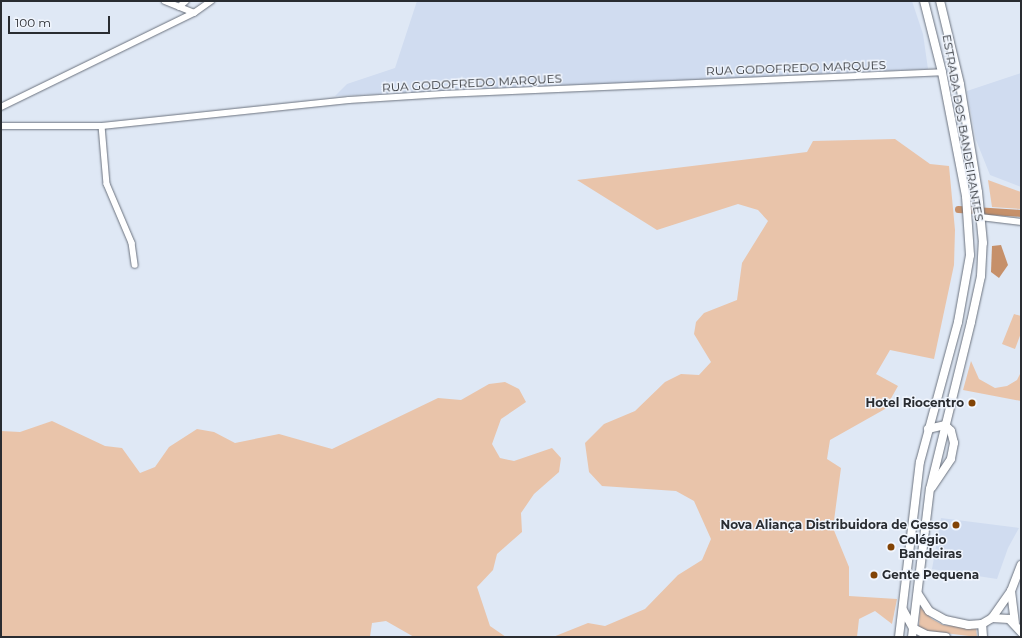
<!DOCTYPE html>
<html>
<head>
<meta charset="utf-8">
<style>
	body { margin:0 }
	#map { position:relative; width:1022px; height:638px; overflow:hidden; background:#dfe8f5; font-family:Montserrat,sans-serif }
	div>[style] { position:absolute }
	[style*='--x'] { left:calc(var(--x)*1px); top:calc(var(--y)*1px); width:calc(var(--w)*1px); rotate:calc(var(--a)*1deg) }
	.built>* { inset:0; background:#d0dcf0 }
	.green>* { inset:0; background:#e9c4aa }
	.water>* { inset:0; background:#c6906a }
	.canal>* { height:7px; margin:-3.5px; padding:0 3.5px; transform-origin:3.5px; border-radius:3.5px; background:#c6906a }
	.roads { filter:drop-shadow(0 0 1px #6b727e) drop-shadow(0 0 1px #6b727e) }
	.street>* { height:5.5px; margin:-2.75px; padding:0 2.75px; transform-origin:2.75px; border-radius:2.75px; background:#fff }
	.secondary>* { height:8px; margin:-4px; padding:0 4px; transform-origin:4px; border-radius:4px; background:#fff }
	.dots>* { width:11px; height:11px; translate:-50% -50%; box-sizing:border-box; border:2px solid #f0f5fd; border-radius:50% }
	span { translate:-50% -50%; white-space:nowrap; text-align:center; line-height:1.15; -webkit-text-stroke:3px #f0f5fd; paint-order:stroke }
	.street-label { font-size:12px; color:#292c31 }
	.poi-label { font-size:12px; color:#292c31; font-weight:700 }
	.right { translate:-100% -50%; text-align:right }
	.left { translate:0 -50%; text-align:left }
	.frame { position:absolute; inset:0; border:2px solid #292c31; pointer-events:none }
	.scale { position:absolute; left:8px; top:16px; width:102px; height:18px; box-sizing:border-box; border:2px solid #292c31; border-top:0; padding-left:5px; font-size:12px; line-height:14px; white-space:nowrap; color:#292c31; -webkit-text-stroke:3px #f0f5fd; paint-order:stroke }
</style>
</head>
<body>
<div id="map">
	<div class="built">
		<div style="clip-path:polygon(417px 1px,912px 1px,923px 34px,928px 69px,335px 96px,347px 84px,395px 68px)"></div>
		<div style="clip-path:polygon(1021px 73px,1021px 187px,990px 175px,976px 140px,967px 91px)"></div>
		<div style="clip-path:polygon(941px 518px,1019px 528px,1008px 548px,997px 579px,932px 569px)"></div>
	</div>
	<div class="green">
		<div style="clip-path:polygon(895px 139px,930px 164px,949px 166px,955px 230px,954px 265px,934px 359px,890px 350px,876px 374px,898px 386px,885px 409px,830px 440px,827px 459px,841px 468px,833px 528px,849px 567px,849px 596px,897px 599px,892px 624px,875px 611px,859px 619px,857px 637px,553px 637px,588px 623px,605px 626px,645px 609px,678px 575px,702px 560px,711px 539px,694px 501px,676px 491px,602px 486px,589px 472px,585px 443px,604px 424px,635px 411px,665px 382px,681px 374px,699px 375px,711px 362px,694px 334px,696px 322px,704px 313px,737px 300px,742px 263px,768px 221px,758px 210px,738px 204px,657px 230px,577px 180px,807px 152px,813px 141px)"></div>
		<div style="clip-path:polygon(988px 180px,1021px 192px,1021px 209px,992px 207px)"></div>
		<div style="clip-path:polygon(1014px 314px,1021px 316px,1021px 333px,1015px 349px,1002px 344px)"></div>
		<div style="clip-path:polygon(971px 361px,979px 379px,995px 388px,1007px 386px,1017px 380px,1021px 372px,1021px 401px,963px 390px)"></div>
		<div style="clip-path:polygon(505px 382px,519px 389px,526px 402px,501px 419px,492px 444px,500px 458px,514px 461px,552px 448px,561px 458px,559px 472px,534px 494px,521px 513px,522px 532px,497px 554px,493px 570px,477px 587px,490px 626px,506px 637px,414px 637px,386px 621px,372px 623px,370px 637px,1px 637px,1px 431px,20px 432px,52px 421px,105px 446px,122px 448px,140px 473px,155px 467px,169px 447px,197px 429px,214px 432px,235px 443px,279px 434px,332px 449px,438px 398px,461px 400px,489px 384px)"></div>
		<div style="clip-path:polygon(920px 607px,932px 619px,943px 625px,976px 628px,977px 637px,929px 631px,919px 627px)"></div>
	</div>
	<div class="water">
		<div style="clip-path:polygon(1001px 245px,1008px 265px,999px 278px,991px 272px,992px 246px)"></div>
	</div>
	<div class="canal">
		<div style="--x:958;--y:209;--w:63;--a:3.6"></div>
	</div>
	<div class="roads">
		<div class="street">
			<div style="--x:165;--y:1;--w:31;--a:22"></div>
			<div style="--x:179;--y:7;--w:9;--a:-41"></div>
			<div style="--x:1;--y:107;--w:215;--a:-26"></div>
			<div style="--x:194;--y:13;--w:21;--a:-35"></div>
			<div style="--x:1;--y:126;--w:101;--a:0"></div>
			<div style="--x:102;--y:126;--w:248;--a:-6"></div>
			<div style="--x:349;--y:100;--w:94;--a:-3.7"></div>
			<div style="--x:443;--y:94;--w:499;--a:-2.5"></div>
			<div style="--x:102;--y:126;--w:58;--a:85.1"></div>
			<div style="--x:107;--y:184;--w:64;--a:67"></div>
			<div style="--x:132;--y:243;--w:22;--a:82"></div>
			<div style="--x:981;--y:217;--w:40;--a:7.1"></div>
		</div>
		<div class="secondary">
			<div style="--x:928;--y:429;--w:17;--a:-13"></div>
			<div style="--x:945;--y:425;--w:8;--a:45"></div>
			<div style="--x:951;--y:431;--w:12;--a:76"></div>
			<div style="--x:954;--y:443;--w:16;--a:101"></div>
			<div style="--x:951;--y:459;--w:34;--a:124"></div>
			<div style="--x:1011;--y:591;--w:32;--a:83"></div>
			<div style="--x:918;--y:594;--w:20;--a:57"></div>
			<div style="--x:929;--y:611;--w:18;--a:29"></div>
			<div style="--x:945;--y:620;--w:24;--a:12"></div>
			<div style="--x:968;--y:625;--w:14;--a:-4"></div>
			<div style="--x:903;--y:610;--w:21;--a:61"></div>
			<div style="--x:913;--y:628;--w:16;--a:27"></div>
			<div style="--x:927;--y:635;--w:19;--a:6"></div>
			<div style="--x:992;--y:618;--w:33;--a:-55"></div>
			<div style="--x:1011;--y:591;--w:28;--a:-69"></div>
			<div style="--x:899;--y:637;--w:176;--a:-83.2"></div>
			<div style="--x:920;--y:462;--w:145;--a:-74.8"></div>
			<div style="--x:958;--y:322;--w:68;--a:-79.8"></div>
			<div style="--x:970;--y:255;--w:59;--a:-93.9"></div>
			<div style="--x:966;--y:196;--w:126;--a:-101"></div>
			<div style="--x:942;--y:72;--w:73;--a:-104.2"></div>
			<div style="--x:912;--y:637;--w:149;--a:-83.1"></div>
			<div style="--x:930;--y:489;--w:172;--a:-76.2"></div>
			<div style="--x:971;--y:322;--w:47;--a:-77.7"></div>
			<div style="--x:981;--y:276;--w:33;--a:-87"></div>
			<div style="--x:983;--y:243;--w:51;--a:-95.6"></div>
			<div style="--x:978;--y:192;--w:109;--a:-99.5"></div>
			<div style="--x:960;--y:84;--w:85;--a:-103.5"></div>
			<div style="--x:983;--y:637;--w:13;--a:-94"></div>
			<div style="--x:982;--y:624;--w:12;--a:-31"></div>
			<div style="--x:992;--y:618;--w:17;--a:3"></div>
			<div style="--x:1009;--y:619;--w:18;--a:47"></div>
		</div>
	</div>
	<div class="dots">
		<div style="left:972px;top:403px;background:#824305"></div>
		<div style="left:956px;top:525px;background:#824305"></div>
		<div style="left:891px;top:547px;background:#824305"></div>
		<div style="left:874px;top:575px;background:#824305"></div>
	</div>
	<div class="street-label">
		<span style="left:796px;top:68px;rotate:-2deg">RUA GODOFREDO MARQUES</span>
		<span style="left:472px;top:83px;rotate:-3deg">RUA GODOFREDO MARQUES</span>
		<span style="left:963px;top:128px;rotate:80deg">ESTRADA DOS BANDEIRANTES</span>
	</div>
	<div class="poi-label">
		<span class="right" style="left:964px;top:403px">Hotel Riocentro</span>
		<span class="right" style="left:948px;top:525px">Nova Aliança Distribuidora de Gesso</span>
		<span class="left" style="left:899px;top:547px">Colégio<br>Bandeiras</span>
		<span class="left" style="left:882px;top:575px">Gente Pequena</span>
	</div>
	<div class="frame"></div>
	<div class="scale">100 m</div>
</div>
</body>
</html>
